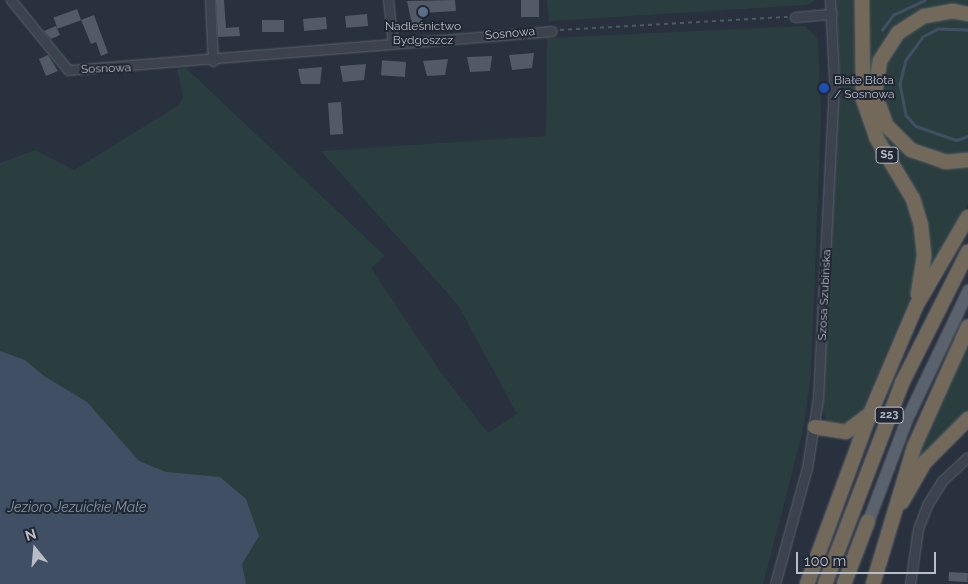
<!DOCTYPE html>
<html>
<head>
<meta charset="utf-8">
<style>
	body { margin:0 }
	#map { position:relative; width:968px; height:584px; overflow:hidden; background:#28313d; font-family:Raleway,sans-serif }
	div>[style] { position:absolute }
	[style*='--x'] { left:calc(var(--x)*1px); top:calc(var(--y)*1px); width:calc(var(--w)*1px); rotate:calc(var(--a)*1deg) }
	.green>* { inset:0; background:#2b3e3f }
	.water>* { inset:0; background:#404f64 }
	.stream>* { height:2.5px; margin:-1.25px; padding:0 1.25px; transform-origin:1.25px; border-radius:1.25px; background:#404f64 }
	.building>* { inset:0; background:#525a68; transform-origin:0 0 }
	.path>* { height:2px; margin-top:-1px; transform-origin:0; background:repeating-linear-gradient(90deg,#4a5b5d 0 4px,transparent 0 8px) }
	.roads { filter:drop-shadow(0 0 1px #5a616b) drop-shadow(0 0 1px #5a616b) }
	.minor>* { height:9px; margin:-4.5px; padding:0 4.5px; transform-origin:4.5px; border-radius:4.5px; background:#3c434e }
	.major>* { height:11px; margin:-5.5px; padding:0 5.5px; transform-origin:5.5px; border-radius:5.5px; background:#5a626d }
	.highway>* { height:14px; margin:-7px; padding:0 7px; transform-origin:7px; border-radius:7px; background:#73695a }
	.dots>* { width:14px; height:14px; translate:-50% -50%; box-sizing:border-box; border:2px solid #212833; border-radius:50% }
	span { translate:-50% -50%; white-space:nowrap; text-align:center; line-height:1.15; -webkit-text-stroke:4px #212833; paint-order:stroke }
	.shield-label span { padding:1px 4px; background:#212833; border:1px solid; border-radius:4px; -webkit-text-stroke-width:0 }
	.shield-label { font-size:11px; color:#b8bec8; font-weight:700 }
	.poi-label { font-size:12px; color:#b8bec8 }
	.left { translate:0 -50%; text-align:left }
	.street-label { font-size:12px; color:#b8bec8 }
	.water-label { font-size:14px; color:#8495ac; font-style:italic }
	.north { position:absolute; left:10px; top:524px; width:50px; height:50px; -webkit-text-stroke:4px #212833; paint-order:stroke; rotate:343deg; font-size:14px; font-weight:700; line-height:20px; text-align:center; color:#b8bec8 }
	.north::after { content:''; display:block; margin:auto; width:18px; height:22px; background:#b8bec8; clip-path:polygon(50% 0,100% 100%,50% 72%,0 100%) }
	.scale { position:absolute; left:796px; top:552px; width:140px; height:22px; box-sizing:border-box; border:2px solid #b8bec8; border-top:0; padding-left:6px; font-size:15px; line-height:18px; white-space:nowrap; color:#b8bec8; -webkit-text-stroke:4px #212833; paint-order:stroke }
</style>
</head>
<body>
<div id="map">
	<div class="green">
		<div style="clip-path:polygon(547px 0,815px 0,808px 5px,549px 21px)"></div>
		<div style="clip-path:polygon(836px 0,856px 0,854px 41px,857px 95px,909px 204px,920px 243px,913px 291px,862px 411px,857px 419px,843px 426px,827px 422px,821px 405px,840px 71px)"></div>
		<div style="clip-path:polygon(865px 0,968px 0,968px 8px,896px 27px,877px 54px,884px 133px,908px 156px,923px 163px,939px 167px,968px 166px,968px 205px,929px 273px,928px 227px,880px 135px,868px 100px)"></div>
		<div style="clip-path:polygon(938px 18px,968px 18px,968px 156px,953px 158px,913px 146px,886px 115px,881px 88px,892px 48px,912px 28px)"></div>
		<div style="clip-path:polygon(805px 26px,818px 39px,821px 117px,811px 374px,803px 431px,763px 584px,241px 584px,241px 564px,248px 554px,0 355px,0 163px,35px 150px,74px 170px,179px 105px,183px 98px,177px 69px,186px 68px,385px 256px,371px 268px,442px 374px,488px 433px,517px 414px,458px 305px,321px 151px,546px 136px,547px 38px)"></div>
		<div style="clip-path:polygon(968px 340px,968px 412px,927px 449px,911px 474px,924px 433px)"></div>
	</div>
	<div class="water">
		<div style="clip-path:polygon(0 351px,25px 360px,44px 376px,87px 402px,139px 461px,166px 472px,220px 477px,246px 499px,259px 536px,242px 564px,246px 584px,0 584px)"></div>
	</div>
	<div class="stream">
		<div style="--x:882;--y:30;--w:19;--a:-54"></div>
		<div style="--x:893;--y:15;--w:35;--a:-25"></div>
		<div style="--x:968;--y:30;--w:30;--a:-178"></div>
		<div style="--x:938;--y:29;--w:17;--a:152"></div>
		<div style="--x:923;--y:37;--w:29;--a:126"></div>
		<div style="--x:906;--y:60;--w:25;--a:104"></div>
		<div style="--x:900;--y:84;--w:32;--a:79"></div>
		<div style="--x:906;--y:115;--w:15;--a:48"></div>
		<div style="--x:916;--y:126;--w:42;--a:19.3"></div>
		<div style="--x:956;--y:140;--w:13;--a:-18"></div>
	</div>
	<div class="building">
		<div style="clip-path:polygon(216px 0,224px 0,226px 28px,239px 27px,240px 36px,218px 37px)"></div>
		<div style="clip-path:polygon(455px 0,456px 11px,422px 13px,422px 24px,412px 25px,407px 1px)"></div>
		<div style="left:521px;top:0;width:18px;height:17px"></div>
		<div style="left:77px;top:9px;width:12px;height:25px;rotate:70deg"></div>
		<div style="left:367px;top:14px;width:12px;height:22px;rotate:85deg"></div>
		<div style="clip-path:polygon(94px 15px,108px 53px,101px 56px,96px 42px,91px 44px,81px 20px)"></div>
		<div style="left:326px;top:17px;width:12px;height:23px;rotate:85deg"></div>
		<div style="left:284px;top:20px;width:12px;height:22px;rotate:90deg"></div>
		<div style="clip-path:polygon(56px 26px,60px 35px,51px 39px,44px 31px)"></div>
		<div style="clip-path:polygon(534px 53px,532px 68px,512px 70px,509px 55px)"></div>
		<div style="clip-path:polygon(48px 55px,58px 71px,46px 76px,39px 59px)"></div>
		<div style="clip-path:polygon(492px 56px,490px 71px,470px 72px,467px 57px)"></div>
		<div style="clip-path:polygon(448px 59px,445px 75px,427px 76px,423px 61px)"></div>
		<div style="left:406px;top:62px;width:15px;height:24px;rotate:94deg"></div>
		<div style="clip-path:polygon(366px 64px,364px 80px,343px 82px,340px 66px)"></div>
		<div style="clip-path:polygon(322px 67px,320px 84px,301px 84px,298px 69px)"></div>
		<div style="left:341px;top:102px;width:32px;height:13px;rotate:86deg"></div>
		<div style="left:949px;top:572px;width:19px;height:9px;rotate:3deg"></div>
	</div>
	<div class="path">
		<div style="--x:560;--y:30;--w:228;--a:-3.3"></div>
	</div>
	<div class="roads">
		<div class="minor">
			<div style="--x:11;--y:0;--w:90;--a:50.8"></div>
			<div style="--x:68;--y:70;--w:485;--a:-4.6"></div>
			<div style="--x:210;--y:0;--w:61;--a:87.2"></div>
			<div style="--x:388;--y:0;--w:44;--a:83.5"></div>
			<div style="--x:795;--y:17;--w:37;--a:-5"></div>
			<div style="--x:775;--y:584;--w:120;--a:-74.6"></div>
			<div style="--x:807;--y:468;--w:71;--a:-81.1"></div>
			<div style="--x:818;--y:398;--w:318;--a:-87.1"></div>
			<div style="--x:834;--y:80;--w:80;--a:-92.9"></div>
			<div style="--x:910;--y:584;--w:56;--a:-81.7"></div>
			<div style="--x:918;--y:529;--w:26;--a:-69"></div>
			<div style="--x:927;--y:505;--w:28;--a:-58"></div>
			<div style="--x:942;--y:481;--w:35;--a:-43"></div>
		</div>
		<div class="major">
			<div style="--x:868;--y:521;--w:110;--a:-69.3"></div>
			<div style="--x:907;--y:418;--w:142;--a:-64.5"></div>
		</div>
		<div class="highway">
			<div style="--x:862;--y:0;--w:99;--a:89.4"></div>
			<div style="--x:863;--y:99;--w:42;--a:70.7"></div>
			<div style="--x:877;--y:139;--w:70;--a:59"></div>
			<div style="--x:913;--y:199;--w:28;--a:73"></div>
			<div style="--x:921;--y:226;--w:30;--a:84"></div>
			<div style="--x:924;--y:256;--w:39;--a:99"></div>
			<div style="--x:968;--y:14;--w:15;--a:-169"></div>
			<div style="--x:953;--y:11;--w:29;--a:170"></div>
			<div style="--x:924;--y:16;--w:31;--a:147"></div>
			<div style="--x:898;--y:33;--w:33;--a:123"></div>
			<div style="--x:880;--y:61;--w:33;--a:99"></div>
			<div style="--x:875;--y:94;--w:33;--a:70"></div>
			<div style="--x:886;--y:125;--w:35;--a:45"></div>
			<div style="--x:911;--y:150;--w:36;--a:19"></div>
			<div style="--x:945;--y:162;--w:23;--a:-5"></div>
			<div style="--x:815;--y:427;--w:31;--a:9"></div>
			<div style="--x:846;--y:432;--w:26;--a:-37"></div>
			<div style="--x:902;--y:502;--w:46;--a:-60.1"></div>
			<div style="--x:925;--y:462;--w:61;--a:-45"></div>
			<div style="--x:807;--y:584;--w:181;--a:-69.7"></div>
			<div style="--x:870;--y:414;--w:117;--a:-66.9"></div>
			<div style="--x:916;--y:306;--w:103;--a:-59.7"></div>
			<div style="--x:825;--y:584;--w:215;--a:-69"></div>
			<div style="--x:902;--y:383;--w:147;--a:-63.3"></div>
			<div style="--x:844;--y:584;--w:67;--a:-69.1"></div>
			<div style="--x:873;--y:584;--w:143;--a:-73.3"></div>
			<div style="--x:914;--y:447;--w:132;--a:-65.8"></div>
		</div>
	</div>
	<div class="dots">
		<div style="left:423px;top:12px;background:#5c6f8a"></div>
		<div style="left:824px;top:88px;background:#1a4fb4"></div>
	</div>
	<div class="shield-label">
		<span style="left:887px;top:155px">S5</span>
		<span style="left:889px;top:415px">223</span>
	</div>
	<div class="poi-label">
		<span style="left:423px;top:34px">Nadleśnictwo<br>Bydgoszcz</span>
		<span class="left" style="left:834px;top:88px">Białe Błota<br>/ Sosnowa</span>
	</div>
	<div class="street-label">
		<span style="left:510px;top:34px;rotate:-5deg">Sosnowa</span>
		<span style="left:106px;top:69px;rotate:-2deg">Sosnowa</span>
		<span style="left:825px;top:295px;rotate:-87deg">Szosa Szubińska</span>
	</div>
	<div class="water-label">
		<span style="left:77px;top:507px">Jezioro Jezuickie Małe</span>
	</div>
	<div class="north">N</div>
	<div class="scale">100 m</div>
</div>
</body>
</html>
